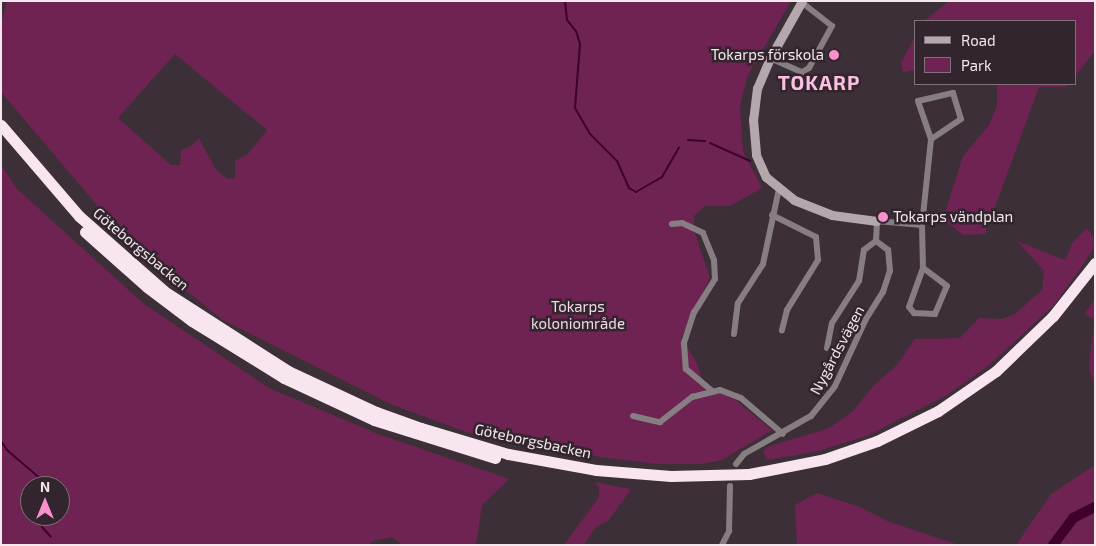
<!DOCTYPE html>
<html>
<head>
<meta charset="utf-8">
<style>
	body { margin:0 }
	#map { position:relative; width:1096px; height:546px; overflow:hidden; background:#3d2f37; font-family:"Exo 2",sans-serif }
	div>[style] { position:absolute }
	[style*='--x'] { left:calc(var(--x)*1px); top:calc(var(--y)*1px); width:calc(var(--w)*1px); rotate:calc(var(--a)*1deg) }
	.green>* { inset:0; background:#6e2353 }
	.stream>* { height:2px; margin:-1px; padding:0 1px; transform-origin:1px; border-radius:1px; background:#3f002c }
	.river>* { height:10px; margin:-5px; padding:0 5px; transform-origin:5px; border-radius:5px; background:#3f002c }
	.street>* { height:6px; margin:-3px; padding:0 3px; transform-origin:3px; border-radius:3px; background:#867e82 }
	.secondary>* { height:9px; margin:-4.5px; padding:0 4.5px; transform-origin:4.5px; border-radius:4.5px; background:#b4a8ae }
	.highway>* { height:11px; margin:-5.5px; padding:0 5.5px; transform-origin:5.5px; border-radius:5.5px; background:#f8e5ef }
	.dots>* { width:14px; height:14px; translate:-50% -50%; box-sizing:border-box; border:2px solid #33252d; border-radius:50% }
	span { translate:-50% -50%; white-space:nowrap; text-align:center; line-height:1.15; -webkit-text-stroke:5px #33252d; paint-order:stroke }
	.poi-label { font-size:15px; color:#f1e7ec }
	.right { translate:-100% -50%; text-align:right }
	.left { translate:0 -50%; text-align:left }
	.street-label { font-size:15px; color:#f1e7ec }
	.park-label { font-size:15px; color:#f2d9e6 }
	.district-label { font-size:20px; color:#fbbfe0; font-weight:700; letter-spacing:1px }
	.frame { position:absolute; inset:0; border:2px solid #f1e7ec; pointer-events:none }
	.legend { position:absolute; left:914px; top:20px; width:162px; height:65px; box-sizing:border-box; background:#33252d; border:1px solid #7f7379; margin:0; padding:6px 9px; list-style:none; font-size:15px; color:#f1e7ec }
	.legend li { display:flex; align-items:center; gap:10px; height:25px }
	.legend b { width:25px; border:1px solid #7f7379 }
	.north { position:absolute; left:20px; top:476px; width:50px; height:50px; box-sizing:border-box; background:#33252d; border:1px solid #7f7379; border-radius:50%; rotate:0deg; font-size:14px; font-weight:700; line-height:20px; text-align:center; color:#f1e7ec }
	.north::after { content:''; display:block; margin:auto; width:18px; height:22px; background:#f790cd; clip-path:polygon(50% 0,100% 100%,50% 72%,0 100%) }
</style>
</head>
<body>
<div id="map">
	<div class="green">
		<div style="clip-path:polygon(evenodd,7px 1px,791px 1px,747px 77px,740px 106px,743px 151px,762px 188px,730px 206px,705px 206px,694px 216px,694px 230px,710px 278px,681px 338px,697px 363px,706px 393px,726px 392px,772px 430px,722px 460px,702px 464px,656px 464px,600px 457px,466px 432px,393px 405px,223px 320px,134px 249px,1px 92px,1px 24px,7px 1px,175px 54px,267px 130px,248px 154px,235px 161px,235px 178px,228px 179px,216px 170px,199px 138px,191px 146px,181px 150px,180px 165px,171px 165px,118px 118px,175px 54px)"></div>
		<div style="clip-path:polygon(949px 1px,1095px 1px,1095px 51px,1075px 76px,1075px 21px,924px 21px)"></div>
		<div style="clip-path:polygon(915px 37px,915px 70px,903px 72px,901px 62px)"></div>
		<div style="clip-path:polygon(997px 84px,1068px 84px,1066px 87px,1039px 87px,985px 234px,963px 235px,943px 219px,963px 156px,989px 125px,997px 106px)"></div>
		<div style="clip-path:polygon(evenodd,1px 165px,16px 188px,144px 304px,269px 388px,378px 434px,509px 479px,482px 505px,476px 545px,401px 545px,393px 537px,372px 541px,370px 545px,1px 545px,1px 165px,30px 486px,60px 486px,60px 516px,30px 516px,30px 486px)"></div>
		<div style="clip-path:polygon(1087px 228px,1093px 237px,1094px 247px,1081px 268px,1053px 306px,988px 366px,947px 395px,867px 436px,814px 452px,767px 460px,763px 451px,770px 446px,829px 428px,853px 411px,874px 385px,896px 366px,915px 339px,960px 338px,979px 318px,1002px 319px,1015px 314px,1042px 290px,1044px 271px,1017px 241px,1065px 260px,1073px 242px)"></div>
		<div style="clip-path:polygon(1095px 298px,1095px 390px,1089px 366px,1094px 320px,1085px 314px)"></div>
		<div style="clip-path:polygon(1095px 465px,1095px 545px,1016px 545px,1051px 494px)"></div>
		<div style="clip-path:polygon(594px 482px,631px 489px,608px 521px,596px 527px,584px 545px,564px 545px,599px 497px,599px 487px)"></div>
		<div style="clip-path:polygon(817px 493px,860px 507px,887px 521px,959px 545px,797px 545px,795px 505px)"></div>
	</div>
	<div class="stream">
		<div style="--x:565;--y:1;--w:19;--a:84"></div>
		<div style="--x:567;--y:20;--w:14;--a:51"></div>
		<div style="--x:576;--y:31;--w:14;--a:73"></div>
		<div style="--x:580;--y:44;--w:64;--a:94.5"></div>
		<div style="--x:575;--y:108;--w:30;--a:60"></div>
		<div style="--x:590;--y:134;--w:38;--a:45"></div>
		<div style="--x:617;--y:161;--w:30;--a:66"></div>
		<div style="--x:629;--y:188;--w:8;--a:30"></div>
		<div style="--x:636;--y:192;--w:30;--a:-30"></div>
		<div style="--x:662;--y:177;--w:34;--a:-60"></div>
		<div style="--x:688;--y:140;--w:17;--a:3"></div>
		<div style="--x:710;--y:143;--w:44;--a:24.2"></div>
		<div style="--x:1;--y:441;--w:11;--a:56"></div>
		<div style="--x:7;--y:450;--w:46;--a:40.6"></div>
		<div style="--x:42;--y:480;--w:6;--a:72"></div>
		<div style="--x:42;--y:516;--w:11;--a:90"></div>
		<div style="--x:42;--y:527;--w:13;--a:48"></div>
	</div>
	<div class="river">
		<div style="--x:1053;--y:545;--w:34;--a:-53"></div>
		<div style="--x:1073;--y:518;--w:25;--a:-27"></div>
	</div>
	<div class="street">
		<div style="--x:770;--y:58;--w:35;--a:24"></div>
		<div style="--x:802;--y:72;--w:8;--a:-30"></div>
		<div style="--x:809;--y:68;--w:48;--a:-61.3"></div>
		<div style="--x:832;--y:26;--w:39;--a:-142"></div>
		<div style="--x:772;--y:215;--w:49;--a:26.6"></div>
		<div style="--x:816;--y:237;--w:23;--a:85"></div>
		<div style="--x:818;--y:260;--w:59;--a:121.8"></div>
		<div style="--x:787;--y:310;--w:21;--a:104"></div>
		<div style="--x:672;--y:224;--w:10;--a:-6"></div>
		<div style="--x:682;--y:223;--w:23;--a:25"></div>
		<div style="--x:703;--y:233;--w:29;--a:68"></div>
		<div style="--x:714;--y:260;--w:19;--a:87"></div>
		<div style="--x:715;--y:279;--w:39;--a:122"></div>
		<div style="--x:694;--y:312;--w:33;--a:108"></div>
		<div style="--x:684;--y:343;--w:26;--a:86"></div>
		<div style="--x:686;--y:369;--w:33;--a:40"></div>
		<div style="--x:922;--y:225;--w:86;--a:-84"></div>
		<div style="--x:931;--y:139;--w:40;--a:-108.9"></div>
		<div style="--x:918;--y:101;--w:36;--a:-13"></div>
		<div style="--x:953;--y:93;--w:27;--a:73"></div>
		<div style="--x:961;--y:119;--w:36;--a:146"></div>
		<div style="--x:734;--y:334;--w:31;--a:-83"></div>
		<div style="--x:738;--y:303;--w:46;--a:-57.3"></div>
		<div style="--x:763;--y:264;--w:77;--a:-78"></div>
		<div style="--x:827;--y:348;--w:25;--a:-79"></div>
		<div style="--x:832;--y:323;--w:50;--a:-57.3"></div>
		<div style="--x:859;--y:281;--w:31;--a:-81"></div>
		<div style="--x:864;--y:250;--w:15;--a:-37"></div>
		<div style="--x:633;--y:416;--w:28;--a:13"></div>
		<div style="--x:660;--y:422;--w:41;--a:-38"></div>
		<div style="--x:692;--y:397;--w:29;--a:-14"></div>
		<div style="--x:720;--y:390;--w:22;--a:21"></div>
		<div style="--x:741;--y:398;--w:55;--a:40.6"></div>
		<div style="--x:736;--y:464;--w:13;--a:-51"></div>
		<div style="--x:744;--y:454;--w:77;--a:-29.6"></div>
		<div style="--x:811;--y:416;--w:38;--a:-51"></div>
		<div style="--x:835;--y:386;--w:74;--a:-65.2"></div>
		<div style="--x:866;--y:319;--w:32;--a:-58"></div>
		<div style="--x:883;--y:292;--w:22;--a:-72"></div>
		<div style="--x:890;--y:271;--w:21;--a:-95"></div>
		<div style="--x:888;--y:250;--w:15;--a:-143"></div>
		<div style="--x:876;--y:241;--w:20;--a:-87"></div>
		<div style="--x:877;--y:221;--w:45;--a:5.1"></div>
		<div style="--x:922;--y:225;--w:43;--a:88.7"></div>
		<div style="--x:923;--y:268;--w:41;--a:109.7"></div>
		<div style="--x:909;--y:307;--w:8;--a:50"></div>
		<div style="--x:914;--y:313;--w:21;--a:3"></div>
		<div style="--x:935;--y:314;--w:30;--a:-67"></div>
		<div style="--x:947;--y:286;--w:30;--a:-143"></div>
		<div style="--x:722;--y:545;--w:16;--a:-63"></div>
		<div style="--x:729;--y:531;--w:45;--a:-88.7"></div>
	</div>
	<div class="secondary">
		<div style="--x:802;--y:1;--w:65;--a:119.3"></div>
		<div style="--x:770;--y:58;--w:33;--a:113"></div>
		<div style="--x:757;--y:88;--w:31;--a:97"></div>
		<div style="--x:753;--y:119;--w:36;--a:85"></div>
		<div style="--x:756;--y:155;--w:24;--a:66"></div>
		<div style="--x:766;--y:177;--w:36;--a:39"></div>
		<div style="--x:794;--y:200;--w:41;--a:21.5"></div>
		<div style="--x:832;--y:215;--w:45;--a:7.6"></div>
	</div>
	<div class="highway">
		<div style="--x:1;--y:125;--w:120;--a:49.4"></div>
		<div style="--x:79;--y:216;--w:113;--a:41.4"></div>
		<div style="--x:164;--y:291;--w:148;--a:32.8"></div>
		<div style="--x:288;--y:371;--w:97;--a:25"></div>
		<div style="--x:376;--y:412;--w:48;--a:19.6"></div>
		<div style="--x:421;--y:428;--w:91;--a:16.6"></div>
		<div style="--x:508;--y:454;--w:89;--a:10.3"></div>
		<div style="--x:596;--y:470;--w:75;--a:4.6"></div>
		<div style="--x:671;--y:476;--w:78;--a:-1.5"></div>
		<div style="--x:749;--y:474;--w:77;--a:-11.2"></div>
		<div style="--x:825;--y:459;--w:55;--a:-19.1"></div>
		<div style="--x:877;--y:441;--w:68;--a:-26.2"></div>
		<div style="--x:938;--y:411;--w:70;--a:-34.6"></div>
		<div style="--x:996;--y:371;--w:79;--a:-44"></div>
		<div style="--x:1053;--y:316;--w:68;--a:-51.6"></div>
		<div style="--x:85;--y:232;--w:83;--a:41.6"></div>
		<div style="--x:147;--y:287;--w:56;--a:37.1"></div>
		<div style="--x:192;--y:321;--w:108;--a:31.8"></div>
		<div style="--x:284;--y:378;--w:99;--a:25"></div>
		<div style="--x:374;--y:420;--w:127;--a:17.4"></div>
	</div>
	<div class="dots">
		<div style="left:834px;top:55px;background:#f790cd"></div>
		<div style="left:883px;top:217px;background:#f790cd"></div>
	</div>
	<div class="poi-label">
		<span class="right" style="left:824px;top:55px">Tokarps förskola</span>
		<span class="left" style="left:893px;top:217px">Tokarps vändplan</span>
	</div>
	<div class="street-label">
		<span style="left:141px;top:249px;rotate:40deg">Göteborgsbacken</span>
		<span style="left:837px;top:350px;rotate:-62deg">Nygårdsvägen</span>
		<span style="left:533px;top:441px;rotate:12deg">Göteborgsbacken</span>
	</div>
	<div class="park-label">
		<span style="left:578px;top:315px">Tokarps<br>koloniområde</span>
	</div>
	<div class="district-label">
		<span style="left:819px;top:82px">TOKARP</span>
	</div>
	<div class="frame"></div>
	<ul class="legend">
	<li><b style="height:6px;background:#b4a8ae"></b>Road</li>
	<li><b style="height:14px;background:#6e2353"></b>Park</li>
	</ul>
	<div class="north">N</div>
</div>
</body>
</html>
